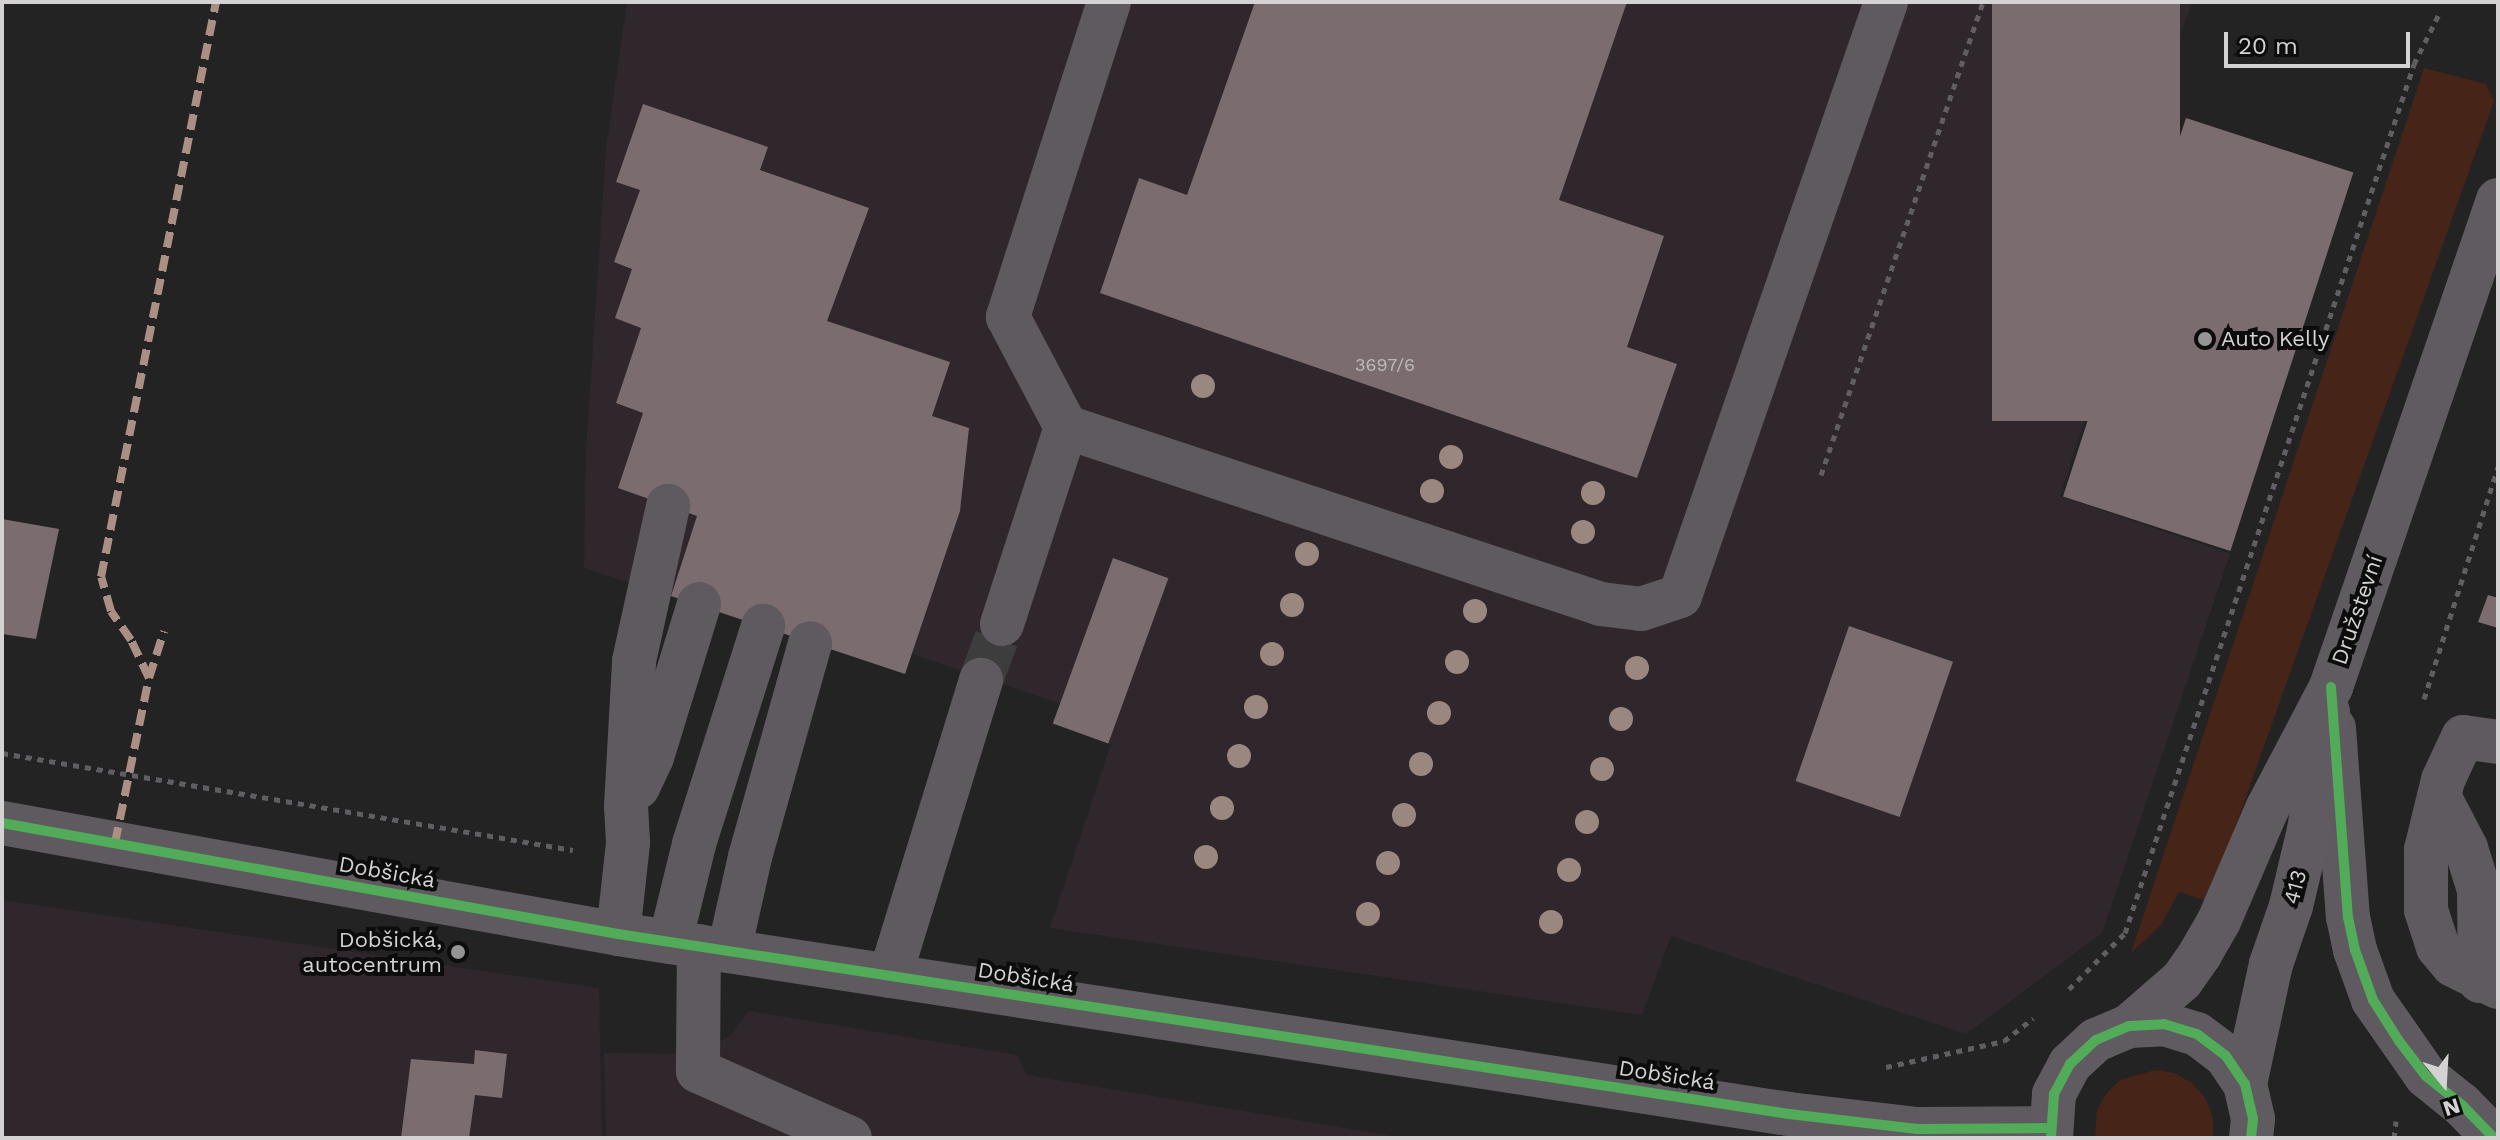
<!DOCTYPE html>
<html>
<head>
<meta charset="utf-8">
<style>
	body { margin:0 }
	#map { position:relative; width:2500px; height:1140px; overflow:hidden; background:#242323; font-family:"Work Sans",sans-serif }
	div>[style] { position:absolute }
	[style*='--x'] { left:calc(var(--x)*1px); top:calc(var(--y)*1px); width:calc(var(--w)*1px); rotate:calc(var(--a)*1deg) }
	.built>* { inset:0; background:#2f272c }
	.green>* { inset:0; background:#462518 }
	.building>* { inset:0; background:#7b6d6f; transform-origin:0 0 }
	.minor-tunnel>* { height:44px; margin-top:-22px; transform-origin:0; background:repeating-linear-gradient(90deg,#3e3d3d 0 44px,transparent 0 66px) }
	.path>* { height:5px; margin-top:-2.5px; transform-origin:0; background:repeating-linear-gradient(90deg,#605e62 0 6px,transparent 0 12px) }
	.minor>* { height:44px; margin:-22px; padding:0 22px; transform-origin:22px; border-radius:22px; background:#5f5a5f }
	.major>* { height:44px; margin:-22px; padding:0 22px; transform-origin:22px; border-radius:22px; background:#605b61 }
	.quiet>* { height:8px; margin-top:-4px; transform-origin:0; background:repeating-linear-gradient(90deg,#ac8f84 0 16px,transparent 0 24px) }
	.cycleway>* { height:10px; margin:-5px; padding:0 5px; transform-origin:5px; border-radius:5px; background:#51ab58 }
	.trees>* { width:24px; height:24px; margin:-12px; border-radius:50%; background:#9a877f }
	.dots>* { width:22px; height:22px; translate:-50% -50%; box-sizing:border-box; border:4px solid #0d0c0c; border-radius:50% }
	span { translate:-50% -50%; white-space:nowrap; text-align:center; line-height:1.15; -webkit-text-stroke:8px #0d0c0c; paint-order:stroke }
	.number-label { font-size:18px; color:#beb9ba }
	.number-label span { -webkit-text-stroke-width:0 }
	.poi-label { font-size:22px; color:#d4d2d3 }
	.left { translate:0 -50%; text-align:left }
	.right { translate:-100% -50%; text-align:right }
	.street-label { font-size:22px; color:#d4d2d3 }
	.frame { position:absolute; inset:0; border:4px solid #d4d2d3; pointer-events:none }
	.north { position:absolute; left:2404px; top:1044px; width:80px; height:80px; -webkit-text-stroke:6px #0d0c0c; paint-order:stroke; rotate:162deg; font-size:22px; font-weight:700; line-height:32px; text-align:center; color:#d4d2d3 }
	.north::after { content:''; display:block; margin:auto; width:28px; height:36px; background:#d4d2d3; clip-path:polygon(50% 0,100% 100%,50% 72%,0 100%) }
	.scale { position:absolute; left:2224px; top:32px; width:186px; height:36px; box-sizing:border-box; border:4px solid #d4d2d3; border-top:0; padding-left:10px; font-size:24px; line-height:28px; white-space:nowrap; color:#d4d2d3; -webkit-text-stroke:6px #0d0c0c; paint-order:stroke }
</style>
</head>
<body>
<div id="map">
	<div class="built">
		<div style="clip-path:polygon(627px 2px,2192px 2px,2132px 171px,2164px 182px,2060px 496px,2230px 554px,2102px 933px,1966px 1034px,1671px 936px,1642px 1015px,1050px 928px,1111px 744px,1055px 724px,1062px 704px,912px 654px,905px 674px,584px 568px,586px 450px,606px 149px)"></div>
		<div style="clip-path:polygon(2px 900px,599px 988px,602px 1138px,2px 1138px)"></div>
		<div style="clip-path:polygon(749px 1011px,1017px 1055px,1027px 1075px,1405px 1138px,606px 1138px,604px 1053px,698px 1054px,730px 1036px)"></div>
	</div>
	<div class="green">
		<div style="clip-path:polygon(2424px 68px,2486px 84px,2494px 101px,2490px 112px,2218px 875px,2204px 900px,2179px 892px,2161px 925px,2131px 953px)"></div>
		<div style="clip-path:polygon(2155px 1070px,2174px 1073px,2192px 1083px,2206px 1099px,2213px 1118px,2213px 1138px,2095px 1138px,2097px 1109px,2107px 1093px,2120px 1080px)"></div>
	</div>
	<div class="building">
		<div style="clip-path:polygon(1255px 2px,1627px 2px,1559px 200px,1664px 236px,1627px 347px,1677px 364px,1637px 478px,1100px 293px,1139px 178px,1187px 195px)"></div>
		<div style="left:1992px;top:2px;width:188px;height:419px"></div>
		<div style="clip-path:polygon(643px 104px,768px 147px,760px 170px,869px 208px,827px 321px,950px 362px,932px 416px,969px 428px,960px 511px,905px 674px,671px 596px,697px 516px,618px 488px,643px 413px,616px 403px,641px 328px,615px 318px,632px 269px,614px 262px,640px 190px,616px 182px)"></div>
		<div style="left:2186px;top:118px;width:176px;height:398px;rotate:18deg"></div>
		<div style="clip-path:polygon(2px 519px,59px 529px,36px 639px,2px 634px)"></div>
		<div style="left:1113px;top:558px;width:59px;height:176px;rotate:20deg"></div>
		<div style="clip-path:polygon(2488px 595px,2498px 598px,2498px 628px,2478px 622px)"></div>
		<div style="left:1849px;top:626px;width:110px;height:164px;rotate:19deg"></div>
		<div style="clip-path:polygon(475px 1050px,507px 1054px,502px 1098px,475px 1095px,469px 1138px,401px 1138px,411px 1059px,474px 1064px)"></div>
	</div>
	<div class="minor-tunnel">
		<div style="--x:981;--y:680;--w:60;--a:-69.4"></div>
	</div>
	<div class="path">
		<div style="--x:1821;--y:475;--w:500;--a:-71.1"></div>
		<div style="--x:2424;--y:699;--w:244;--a:-72.3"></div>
		<div style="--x:2;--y:753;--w:579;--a:9.64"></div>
		<div style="--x:2069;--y:989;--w:79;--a:-45"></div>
		<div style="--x:2125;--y:933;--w:916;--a:-71.6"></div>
		<div style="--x:2414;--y:64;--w:56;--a:-63.4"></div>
		<div style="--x:1886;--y:1067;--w:121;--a:-12.4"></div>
		<div style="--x:2004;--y:1041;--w:37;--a:-38"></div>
		<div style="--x:2394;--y:1138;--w:17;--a:-83"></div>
	</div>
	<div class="minor">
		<div style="--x:1109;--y:2;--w:331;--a:107.8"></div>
		<div style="--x:1008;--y:317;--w:124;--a:62.2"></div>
		<div style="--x:1066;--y:427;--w:564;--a:18.31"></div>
		<div style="--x:1601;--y:604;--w:40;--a:7.1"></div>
		<div style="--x:1641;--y:609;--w:41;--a:-18.4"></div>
		<div style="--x:1680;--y:596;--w:629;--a:-70.87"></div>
		<div style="--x:1002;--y:624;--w:207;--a:-72"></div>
		<div style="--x:2334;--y:728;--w:190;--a:85.8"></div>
		<div style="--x:2348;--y:917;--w:34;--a:78"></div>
		<div style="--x:2355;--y:950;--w:53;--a:70.2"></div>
		<div style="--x:2373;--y:1000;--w:93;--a:55.1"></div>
		<div style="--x:2426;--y:1076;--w:46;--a:38.9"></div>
		<div style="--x:2462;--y:1105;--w:46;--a:45.9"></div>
		<div style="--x:2498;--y:742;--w:35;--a:-172"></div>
		<div style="--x:2463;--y:737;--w:47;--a:114.9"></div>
		<div style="--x:2443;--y:780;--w:72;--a:103.7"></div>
		<div style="--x:2426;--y:850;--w:60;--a:90"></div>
		<div style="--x:2426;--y:910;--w:39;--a:72"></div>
		<div style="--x:2438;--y:947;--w:23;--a:50"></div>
		<div style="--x:2453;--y:965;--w:50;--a:26.1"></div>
		<div style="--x:638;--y:787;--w:33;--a:-65"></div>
		<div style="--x:652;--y:757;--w:160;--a:-72.9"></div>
		<div style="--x:2439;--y:796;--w:59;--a:62.6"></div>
		<div style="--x:2466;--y:848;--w:44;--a:72.8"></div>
		<div style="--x:2479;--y:890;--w:91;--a:89.4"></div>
		<div style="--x:2;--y:823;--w:626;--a:10.21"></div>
		<div style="--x:618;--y:934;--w:1185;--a:8.74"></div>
		<div style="--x:1789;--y:1114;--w:129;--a:6.7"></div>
		<div style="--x:1917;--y:1129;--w:132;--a:-0.4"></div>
		<div style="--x:618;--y:934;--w:92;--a:-83.7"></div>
		<div style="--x:628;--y:843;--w:37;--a:-93"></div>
		<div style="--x:626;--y:806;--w:145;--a:-86.8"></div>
		<div style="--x:634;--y:661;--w:159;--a:-77.6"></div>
		<div style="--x:670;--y:942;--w:101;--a:-76.2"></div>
		<div style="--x:694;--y:844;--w:229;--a:-72.4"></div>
		<div style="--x:699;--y:946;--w:125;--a:90.5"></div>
		<div style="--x:698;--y:1071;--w:166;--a:23.8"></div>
		<div style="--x:729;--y:951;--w:96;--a:-77.4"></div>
		<div style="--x:750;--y:857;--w:222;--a:-74.3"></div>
		<div style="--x:890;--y:976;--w:310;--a:-72.9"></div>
	</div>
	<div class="major">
		<div style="--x:2129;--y:1026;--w:70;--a:-41"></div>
		<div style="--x:2182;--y:980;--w:32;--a:-55"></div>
		<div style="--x:2200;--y:954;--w:38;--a:-60"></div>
		<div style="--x:2219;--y:921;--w:122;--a:-66.8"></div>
		<div style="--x:2267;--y:809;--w:138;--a:-62.3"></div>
		<div style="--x:2331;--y:687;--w:515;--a:-71.07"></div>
		<div style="--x:2245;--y:1084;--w:123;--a:-77.8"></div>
		<div style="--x:2271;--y:964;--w:61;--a:-71"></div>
		<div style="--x:2291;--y:906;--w:78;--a:-76.7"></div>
		<div style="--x:2309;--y:830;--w:120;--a:-80.9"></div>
		<div style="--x:2051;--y:1138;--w:44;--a:-86.1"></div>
		<div style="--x:2054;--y:1094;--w:34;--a:-62"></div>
		<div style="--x:2070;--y:1064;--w:35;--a:-43"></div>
		<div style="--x:2096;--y:1040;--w:36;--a:-23"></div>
		<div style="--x:2129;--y:1026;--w:35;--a:-3"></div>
		<div style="--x:2164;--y:1024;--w:34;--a:17"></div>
		<div style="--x:2197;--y:1034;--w:36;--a:37"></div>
		<div style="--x:2226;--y:1056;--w:34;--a:56"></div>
		<div style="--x:2245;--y:1084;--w:36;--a:77"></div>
		<div style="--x:2253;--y:1119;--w:19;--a:96"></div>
	</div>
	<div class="quiet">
		<div style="--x:149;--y:678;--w:42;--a:-115.3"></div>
		<div style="--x:131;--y:640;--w:35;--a:-125"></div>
		<div style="--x:111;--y:611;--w:35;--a:-106"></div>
		<div style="--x:101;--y:577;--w:586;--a:-78.69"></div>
		<div style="--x:115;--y:843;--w:168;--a:-78.4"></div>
		<div style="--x:149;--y:678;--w:49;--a:-72.3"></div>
	</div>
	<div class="cycleway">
		<div style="--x:2331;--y:687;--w:231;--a:85.8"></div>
		<div style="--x:2348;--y:917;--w:34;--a:78"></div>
		<div style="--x:2355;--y:950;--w:53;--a:70.2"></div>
		<div style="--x:2373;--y:1000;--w:49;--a:57.6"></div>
		<div style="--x:2399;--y:1041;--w:44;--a:52.4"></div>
		<div style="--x:2426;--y:1076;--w:46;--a:38.9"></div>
		<div style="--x:2462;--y:1105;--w:46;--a:45.9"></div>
		<div style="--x:2;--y:823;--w:626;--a:10.21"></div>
		<div style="--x:618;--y:934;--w:1185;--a:8.74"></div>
		<div style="--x:1789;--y:1114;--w:129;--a:6.7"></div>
		<div style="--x:1917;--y:1129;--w:132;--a:-0.4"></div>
		<div style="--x:2051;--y:1138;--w:44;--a:-86.1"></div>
		<div style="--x:2054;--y:1094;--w:34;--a:-62"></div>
		<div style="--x:2070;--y:1064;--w:35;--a:-43"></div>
		<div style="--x:2096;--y:1040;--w:36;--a:-23"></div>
		<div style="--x:2129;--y:1026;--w:35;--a:-3"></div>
		<div style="--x:2164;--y:1024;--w:34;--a:17"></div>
		<div style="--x:2197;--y:1034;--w:36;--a:37"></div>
		<div style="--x:2226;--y:1056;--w:34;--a:56"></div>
		<div style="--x:2245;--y:1084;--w:36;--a:77"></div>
		<div style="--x:2253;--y:1119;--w:19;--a:96"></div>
	</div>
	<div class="trees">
		<div style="left:1203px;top:386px"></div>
		<div style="left:1451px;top:457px"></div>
		<div style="left:1432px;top:491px"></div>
		<div style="left:1593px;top:493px"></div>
		<div style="left:1583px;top:532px"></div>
		<div style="left:1307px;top:554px"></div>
		<div style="left:1292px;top:605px"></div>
		<div style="left:1475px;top:611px"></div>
		<div style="left:1272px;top:654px"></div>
		<div style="left:1457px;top:662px"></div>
		<div style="left:1637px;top:668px"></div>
		<div style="left:1256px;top:707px"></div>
		<div style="left:1439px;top:713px"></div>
		<div style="left:1621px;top:719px"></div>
		<div style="left:1239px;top:756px"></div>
		<div style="left:1421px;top:764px"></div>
		<div style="left:1602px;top:769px"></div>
		<div style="left:1222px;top:808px"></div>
		<div style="left:1404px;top:815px"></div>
		<div style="left:1587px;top:822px"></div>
		<div style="left:1206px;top:857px"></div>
		<div style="left:1388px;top:863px"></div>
		<div style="left:1569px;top:870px"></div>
		<div style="left:1368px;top:914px"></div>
		<div style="left:1551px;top:922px"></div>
	</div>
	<div class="dots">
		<div style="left:2205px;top:339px;background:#969595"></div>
		<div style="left:458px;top:952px;background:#969595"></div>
	</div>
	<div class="number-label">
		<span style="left:1385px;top:365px">3697/6</span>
	</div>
	<div class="poi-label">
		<span class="left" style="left:2221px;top:339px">Auto Kelly</span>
		<span class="right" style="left:442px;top:952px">Dobšická,<br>autocentrum</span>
	</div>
	<div class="street-label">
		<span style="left:2357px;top:610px;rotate:-71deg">Družstevní</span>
		<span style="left:387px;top:872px;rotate:10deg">Dobšická</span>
		<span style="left:2295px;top:887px;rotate:-75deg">413</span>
		<span style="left:1026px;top:977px;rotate:9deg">Dobšická</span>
		<span style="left:1667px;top:1075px;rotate:9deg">Dobšická</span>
	</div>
	<div class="frame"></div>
	<div class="north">N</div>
	<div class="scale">20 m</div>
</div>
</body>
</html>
